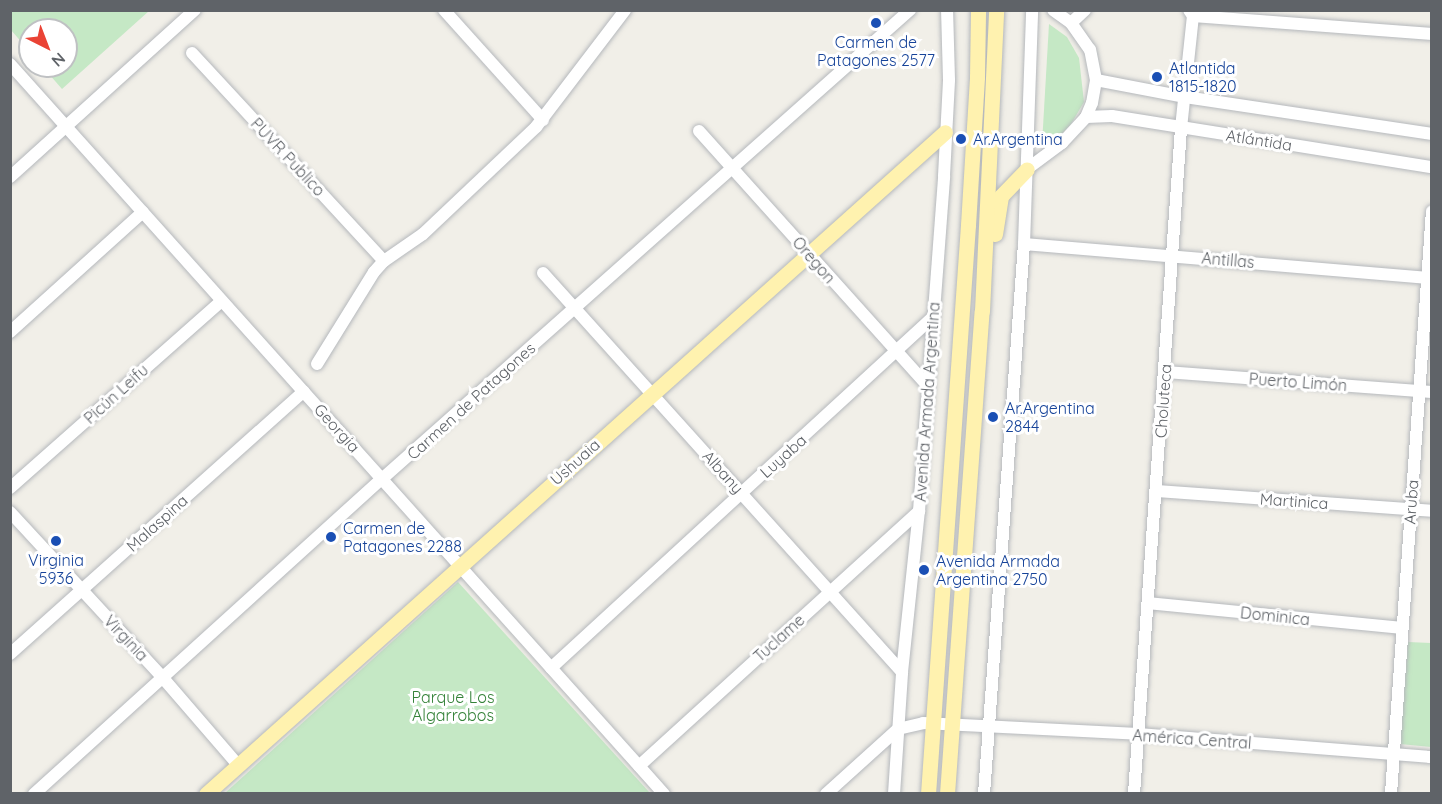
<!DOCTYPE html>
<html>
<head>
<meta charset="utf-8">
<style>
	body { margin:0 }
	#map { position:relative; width:1442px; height:804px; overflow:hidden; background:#f1efe8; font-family:Quicksand,sans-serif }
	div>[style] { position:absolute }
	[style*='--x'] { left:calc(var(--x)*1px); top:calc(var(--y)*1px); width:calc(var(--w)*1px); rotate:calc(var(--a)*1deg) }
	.green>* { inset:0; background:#c5e8c5 }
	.roads { filter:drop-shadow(0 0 2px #b5b8bc) drop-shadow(0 0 2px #b5b8bc) }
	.minor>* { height:12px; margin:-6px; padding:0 6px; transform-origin:6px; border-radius:6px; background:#fff }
	.major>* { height:15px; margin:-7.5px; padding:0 7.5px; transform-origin:7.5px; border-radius:7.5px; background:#fff2af }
	.dots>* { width:16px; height:16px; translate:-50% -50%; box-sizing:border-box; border:3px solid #fff; border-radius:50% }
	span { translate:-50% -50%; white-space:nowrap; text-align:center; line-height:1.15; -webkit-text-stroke:6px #fff; paint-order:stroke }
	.transit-label { font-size:16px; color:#164399 }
	.left { translate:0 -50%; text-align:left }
	.street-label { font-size:16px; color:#5f6368 }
	.park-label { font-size:16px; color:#348238 }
	.frame { position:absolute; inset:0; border:12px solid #5f6368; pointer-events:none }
	.north { position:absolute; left:18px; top:18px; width:60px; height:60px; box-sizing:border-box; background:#fff; border:2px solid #bfc1c3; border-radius:50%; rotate:138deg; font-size:16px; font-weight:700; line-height:24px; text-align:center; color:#5f6368 }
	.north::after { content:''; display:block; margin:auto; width:21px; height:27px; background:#ea4335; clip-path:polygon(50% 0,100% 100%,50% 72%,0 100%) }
</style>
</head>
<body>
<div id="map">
	<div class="green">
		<div style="clip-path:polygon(10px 11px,11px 10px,149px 11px,62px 89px,42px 66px,66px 66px,66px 30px,30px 30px,30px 52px,11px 30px)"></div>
		<div style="clip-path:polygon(1049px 24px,1067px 37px,1079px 58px,1084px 102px,1071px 124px,1057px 139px,1042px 144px)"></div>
		<div style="clip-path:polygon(458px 582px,650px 793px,225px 793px)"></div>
		<div style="clip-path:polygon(1408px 642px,1431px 643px,1431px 747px,1400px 744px)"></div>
	</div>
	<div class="roads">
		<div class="minor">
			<div style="--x:444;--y:10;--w:148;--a:48"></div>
			<div style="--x:1193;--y:16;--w:240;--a:4.3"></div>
			<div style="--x:1071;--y:23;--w:19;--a:-43"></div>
			<div style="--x:192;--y:53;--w:283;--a:47.3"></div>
			<div style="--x:10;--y:64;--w:980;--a:48.14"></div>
			<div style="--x:1096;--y:80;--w:91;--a:10.8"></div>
			<div style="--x:1185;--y:97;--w:250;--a:8.5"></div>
			<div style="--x:1086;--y:117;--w:26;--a:-2"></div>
			<div style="--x:1112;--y:116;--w:324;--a:9.1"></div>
			<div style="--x:699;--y:131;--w:344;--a:48.1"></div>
			<div style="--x:1027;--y:169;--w:44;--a:-36.6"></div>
			<div style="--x:1062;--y:143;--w:35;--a:-47"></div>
			<div style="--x:1086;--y:117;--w:15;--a:-67"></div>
			<div style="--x:1092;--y:103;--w:23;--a:-80"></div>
			<div style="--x:1096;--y:80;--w:31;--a:-101"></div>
			<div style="--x:1090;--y:50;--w:33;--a:-125"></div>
			<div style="--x:1071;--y:23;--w:22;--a:-144"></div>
			<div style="--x:10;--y:177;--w:249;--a:-42.1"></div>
			<div style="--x:1024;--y:244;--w:409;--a:4.8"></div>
			<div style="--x:543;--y:273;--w:537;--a:48.02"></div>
			<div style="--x:10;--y:332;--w:179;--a:-42.1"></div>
			<div style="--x:317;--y:364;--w:108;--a:-58.2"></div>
			<div style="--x:374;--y:272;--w:15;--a:-48"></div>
			<div style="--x:384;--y:261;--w:47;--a:-34.7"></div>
			<div style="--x:423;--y:234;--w:156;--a:-43.4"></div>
			<div style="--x:536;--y:127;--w:147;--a:-52.7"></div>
			<div style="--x:1165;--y:372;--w:268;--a:4.3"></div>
			<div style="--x:10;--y:488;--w:282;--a:-41.5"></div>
			<div style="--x:1156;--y:491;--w:277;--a:4.1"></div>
			<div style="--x:10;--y:512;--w:226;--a:47.3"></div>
			<div style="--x:163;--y:678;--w:115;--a:49.2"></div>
			<div style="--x:1148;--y:603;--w:255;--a:5.6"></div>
			<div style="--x:10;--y:654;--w:394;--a:-41.8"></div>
			<div style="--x:551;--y:668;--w:520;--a:-42.58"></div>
			<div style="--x:639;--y:766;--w:379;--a:-42.3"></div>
			<div style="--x:34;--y:794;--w:471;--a:-42.2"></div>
			<div style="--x:383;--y:478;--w:705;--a:-41.61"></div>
			<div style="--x:826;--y:794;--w:97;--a:-42.1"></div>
			<div style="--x:898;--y:729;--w:26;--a:-13"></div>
			<div style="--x:923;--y:723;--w:215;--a:2.9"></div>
			<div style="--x:1138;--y:734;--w:295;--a:4.5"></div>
			<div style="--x:894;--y:794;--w:122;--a:-86.2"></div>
			<div style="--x:902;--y:672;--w:162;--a:-84"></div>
			<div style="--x:919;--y:511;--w:336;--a:-85.7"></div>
			<div style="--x:944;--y:176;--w:96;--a:-87"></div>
			<div style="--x:949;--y:80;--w:70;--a:-91.6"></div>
			<div style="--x:984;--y:794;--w:551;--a:-85.84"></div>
			<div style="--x:1024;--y:244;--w:234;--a:-88"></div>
			<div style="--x:1134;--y:794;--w:668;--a:-85.96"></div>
			<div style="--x:1181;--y:128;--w:113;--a:-83.9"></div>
			<div style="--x:1193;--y:16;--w:7;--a:-124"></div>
			<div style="--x:1391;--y:794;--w:584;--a:-85.98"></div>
		</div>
		<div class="major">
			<div style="--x:995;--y:234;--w:38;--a:-81"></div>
			<div style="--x:1001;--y:196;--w:37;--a:-46"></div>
			<div style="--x:206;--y:794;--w:992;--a:-41.85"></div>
			<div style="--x:928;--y:794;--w:570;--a:-85.98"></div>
			<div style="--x:968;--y:225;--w:148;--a:-86.5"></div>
			<div style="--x:977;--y:77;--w:67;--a:-89.1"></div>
			<div style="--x:947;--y:794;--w:484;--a:-85.9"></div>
			<div style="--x:982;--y:311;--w:301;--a:-87.3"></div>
		</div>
	</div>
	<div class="dots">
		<div style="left:876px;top:23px;background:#1a4fb4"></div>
		<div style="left:1157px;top:77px;background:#1a4fb4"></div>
		<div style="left:961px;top:139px;background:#1a4fb4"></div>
		<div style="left:993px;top:417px;background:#1a4fb4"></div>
		<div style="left:331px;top:537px;background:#1a4fb4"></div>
		<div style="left:56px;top:541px;background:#1a4fb4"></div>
		<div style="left:924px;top:570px;background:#1a4fb4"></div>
	</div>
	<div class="transit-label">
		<span style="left:876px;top:51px">Carmen de<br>Patagones 2577</span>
		<span class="left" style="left:1169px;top:77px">Atlantida<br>1815-1820</span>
		<span class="left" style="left:973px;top:139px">Ar.Argentina</span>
		<span class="left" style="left:1005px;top:417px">Ar.Argentina<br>2844</span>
		<span class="left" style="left:343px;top:537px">Carmen de<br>Patagones 2288</span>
		<span style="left:56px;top:569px">Virginia<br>5936</span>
		<span class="left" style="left:936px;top:570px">Avenida Armada<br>Argentina 2750</span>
	</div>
	<div class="street-label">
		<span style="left:1259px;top:140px;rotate:9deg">Atlántida</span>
		<span style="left:288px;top:157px;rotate:47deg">PUVR Publico</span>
		<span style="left:814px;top:260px;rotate:49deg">Oregon</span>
		<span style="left:1228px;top:260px;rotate:5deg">Antillas</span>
		<span style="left:1298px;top:382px;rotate:4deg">Puerto Limón</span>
		<span style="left:116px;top:394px;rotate:-42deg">Picún Leifu</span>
		<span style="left:471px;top:401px;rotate:-42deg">Carmen de Patagones</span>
		<span style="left:1163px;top:401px;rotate:-86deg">Choluteca</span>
		<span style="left:927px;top:402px;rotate:-86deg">Avenida Armada Argentina</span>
		<span style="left:337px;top:428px;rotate:48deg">Georgia</span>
		<span style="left:783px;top:456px;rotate:-42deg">Luyaba</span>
		<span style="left:575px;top:462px;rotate:-42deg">Ushuaia</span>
		<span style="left:723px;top:472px;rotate:48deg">Albany</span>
		<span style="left:1294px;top:501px;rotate:4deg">Martinica</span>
		<span style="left:1411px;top:502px;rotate:-86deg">Aruba</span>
		<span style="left:157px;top:523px;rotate:-42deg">Malaspina</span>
		<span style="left:1275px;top:616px;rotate:6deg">Dominica</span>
		<span style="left:126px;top:638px;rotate:47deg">Virginia</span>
		<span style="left:779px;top:638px;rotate:-42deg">Tuclame</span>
		<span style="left:1192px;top:739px;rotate:4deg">América Central</span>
	</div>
	<div class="park-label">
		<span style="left:453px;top:706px">Parque Los<br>Algarrobos</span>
	</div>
	<div class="frame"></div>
	<div class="north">N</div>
</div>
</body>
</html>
